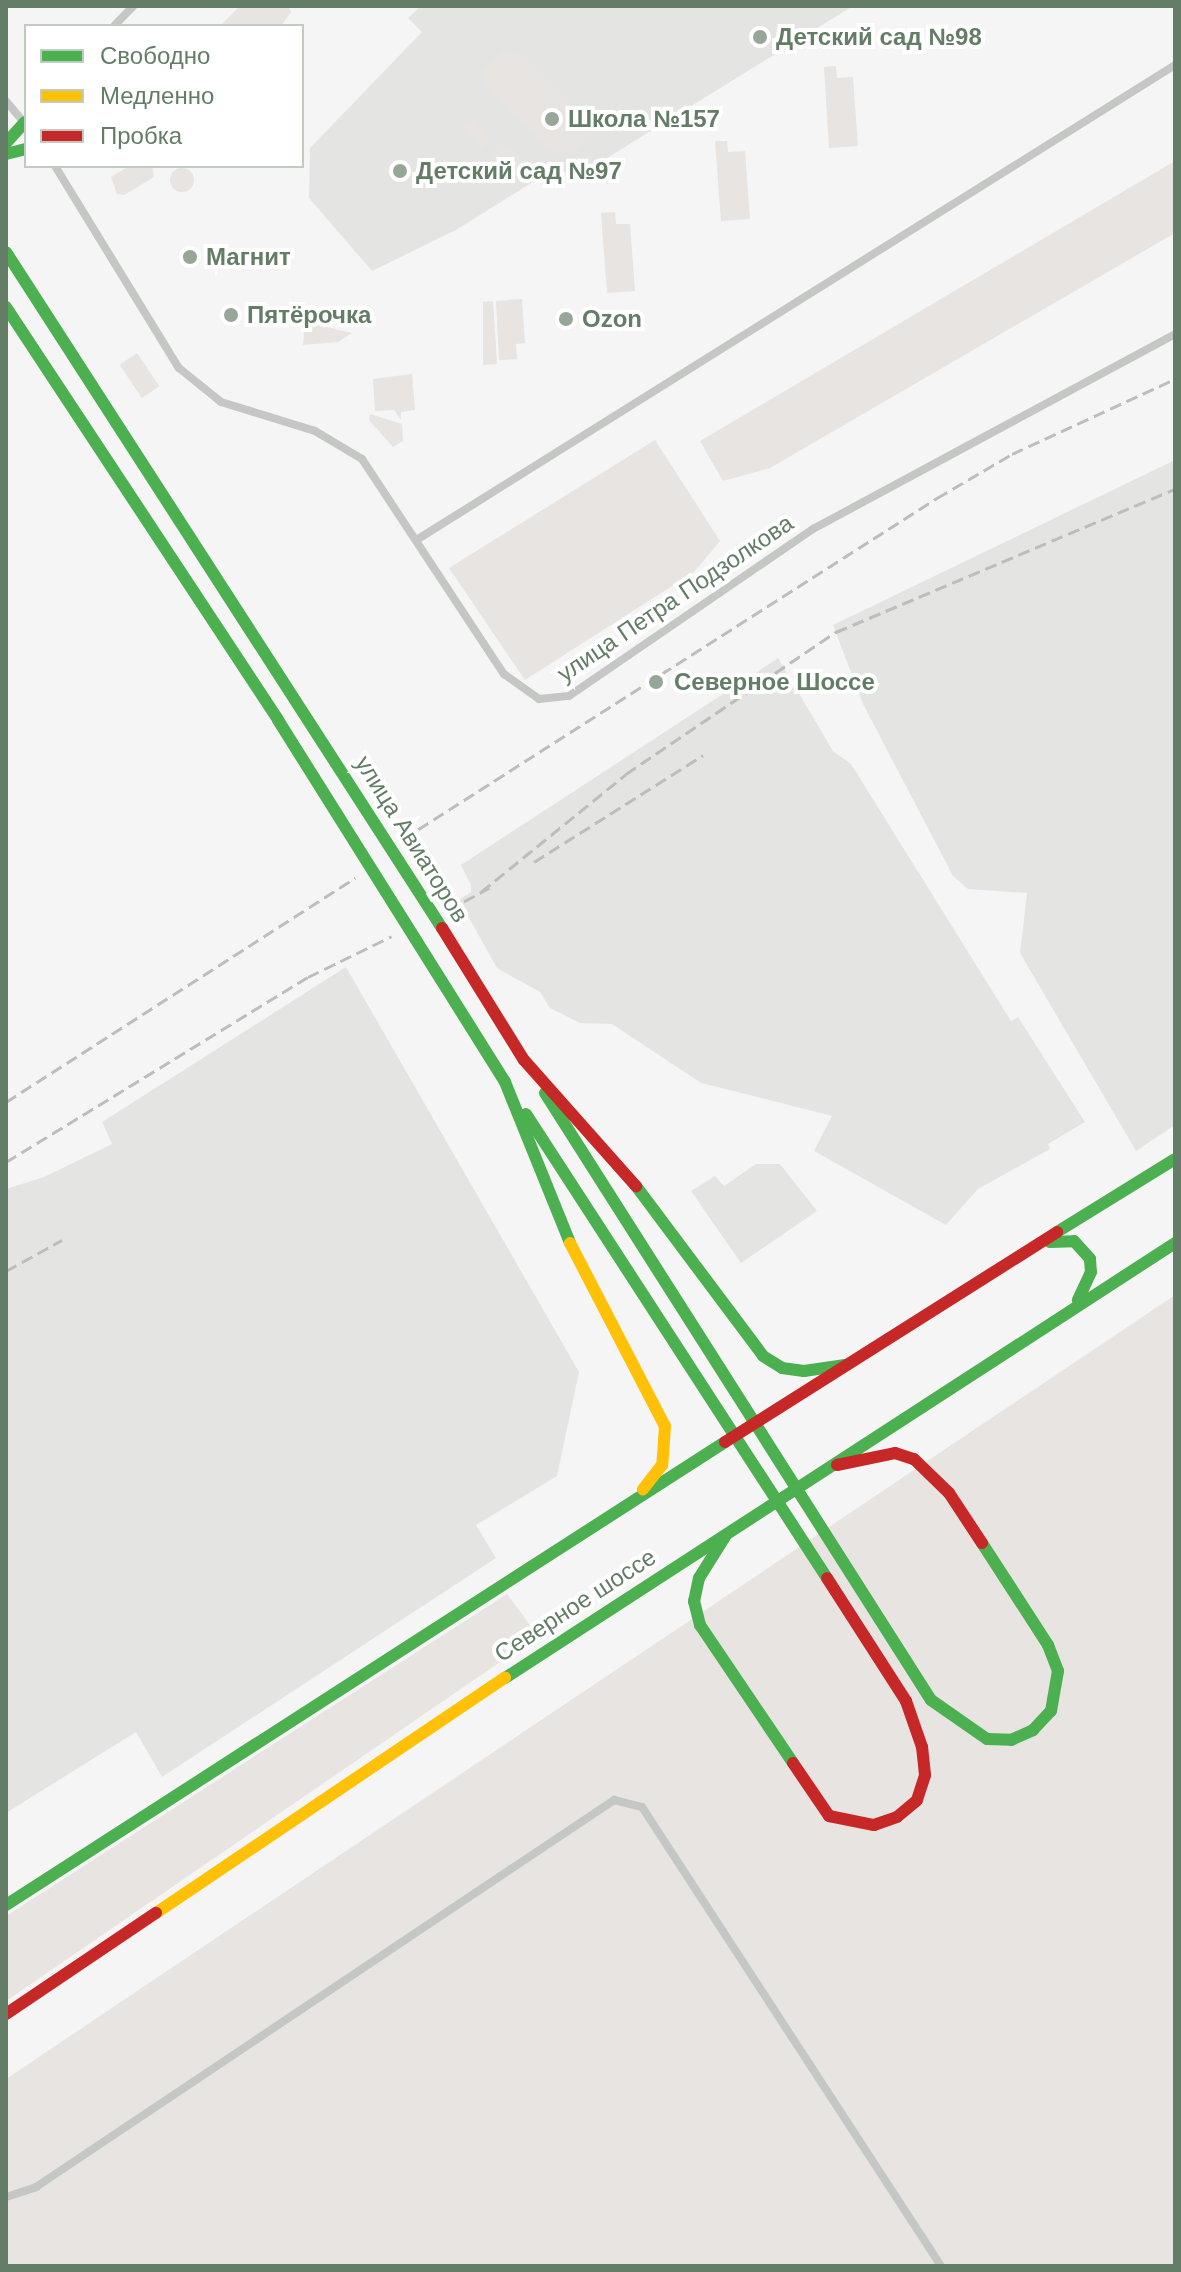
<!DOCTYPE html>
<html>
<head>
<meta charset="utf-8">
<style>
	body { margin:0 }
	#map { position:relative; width:1181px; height:2272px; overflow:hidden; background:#f5f5f5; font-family:Helvetica,sans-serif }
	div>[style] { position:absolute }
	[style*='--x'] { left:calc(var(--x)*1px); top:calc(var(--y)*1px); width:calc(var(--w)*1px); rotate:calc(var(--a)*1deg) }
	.built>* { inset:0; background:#e4e5e3 }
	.green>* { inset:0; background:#e7e4e2; transform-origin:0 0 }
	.round { border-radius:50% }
	.street>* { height:8px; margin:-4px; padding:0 4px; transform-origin:4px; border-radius:4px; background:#c5c7c5 }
	.fast>* { height:12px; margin:-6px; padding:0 6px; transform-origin:6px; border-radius:6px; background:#4caf50 }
	.slow>* { height:12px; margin:-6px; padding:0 6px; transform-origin:6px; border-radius:6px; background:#ffc107 }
	.jam>* { height:12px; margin:-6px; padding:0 6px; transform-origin:6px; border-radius:6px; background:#c62828 }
	.rail>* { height:3px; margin-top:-1.5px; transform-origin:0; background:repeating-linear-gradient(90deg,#bbbebb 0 12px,transparent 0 18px) }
	.dots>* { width:22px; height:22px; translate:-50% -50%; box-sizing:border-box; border:4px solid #fff; border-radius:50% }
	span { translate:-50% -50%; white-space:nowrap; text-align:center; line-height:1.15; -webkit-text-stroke:8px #fff; paint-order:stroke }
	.poi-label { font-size:24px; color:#637d66; font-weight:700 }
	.left { translate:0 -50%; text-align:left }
	.street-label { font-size:24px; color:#637d66 }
	.frame { position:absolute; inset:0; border:8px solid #637d66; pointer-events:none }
	.legend { position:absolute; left:24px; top:24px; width:280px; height:144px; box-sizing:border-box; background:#fff; border:2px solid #c1cbc2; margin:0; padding:10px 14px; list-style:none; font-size:24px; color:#637d66 }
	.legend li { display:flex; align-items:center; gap:16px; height:40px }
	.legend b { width:40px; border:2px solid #c1cbc2 }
</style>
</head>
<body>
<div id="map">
	<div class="built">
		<div style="clip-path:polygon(421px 6px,853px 6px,565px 184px,555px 168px,456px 230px,372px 271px,309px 198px,310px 148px,422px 32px,408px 18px)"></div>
		<div style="clip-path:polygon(1175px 460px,1175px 1125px,1136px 1151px,1020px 953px,1027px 893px,968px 889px,953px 876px,863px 704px,833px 625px)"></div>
		<div style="clip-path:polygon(778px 658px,833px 751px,851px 764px,1011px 1021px,1018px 1017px,1085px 1122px,1048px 1144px,1050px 1149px,978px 1189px,946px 1225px,814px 1151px,832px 1116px,701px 1083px,612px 1024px,580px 1023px,550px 1008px,540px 992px,497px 968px,459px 900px,471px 892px,471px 885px,461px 865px)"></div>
		<div style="clip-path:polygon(346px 967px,579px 1372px,557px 1476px,476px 1525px,496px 1558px,162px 1777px,136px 1732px,6px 1813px,6px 1189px,44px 1177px,112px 1144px,102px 1122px)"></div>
		<div style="clip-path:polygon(756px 1164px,780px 1164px,817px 1211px,741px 1263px,691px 1191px,715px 1176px,724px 1186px)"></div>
	</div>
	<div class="green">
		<div style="clip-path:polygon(240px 6px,288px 6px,291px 12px,281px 26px,220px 26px)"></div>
		<div style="clip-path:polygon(502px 51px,522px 54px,586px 117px,588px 133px,581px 146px,572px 152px,551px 151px,486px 89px,483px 71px)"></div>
		<div style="clip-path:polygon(836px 66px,837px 78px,853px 77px,858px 146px,829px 148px,824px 67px)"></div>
		<div style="left:473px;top:118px;width:28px;height:16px;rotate:44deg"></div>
		<div style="left:503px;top:141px;width:38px;height:21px;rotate:43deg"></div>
		<div style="clip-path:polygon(715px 141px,727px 141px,728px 152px,745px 151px,750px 219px,721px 221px)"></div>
		<div style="clip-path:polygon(1175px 161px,1175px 233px,770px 468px,723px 481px,700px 441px)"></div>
		<div style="clip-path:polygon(129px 166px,152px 166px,154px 177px,124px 195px,117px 194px,111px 177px)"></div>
		<div class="round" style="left:170px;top:168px;width:24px;height:24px"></div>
		<div style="clip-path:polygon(615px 212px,616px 224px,630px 224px,635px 291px,607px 293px,601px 213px)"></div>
		<div style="clip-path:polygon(522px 299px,525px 343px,516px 344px,517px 359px,499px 360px,496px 301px)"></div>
		<div style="clip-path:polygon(493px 301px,497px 364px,483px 365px,483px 302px)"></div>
		<div style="clip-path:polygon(305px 322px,352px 333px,338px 342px,303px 345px)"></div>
		<div style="left:137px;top:353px;width:40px;height:21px;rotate:56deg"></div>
		<div style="clip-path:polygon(412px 374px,415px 410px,401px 412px,401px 420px,394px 410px,375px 411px,373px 379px)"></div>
		<div style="clip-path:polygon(370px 414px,402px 424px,403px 441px,393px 447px,369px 420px)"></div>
		<div style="clip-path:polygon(655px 440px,720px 541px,694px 572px,525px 680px,449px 568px)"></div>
		<div style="clip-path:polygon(1175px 1295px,1175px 2266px,6px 2266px,6px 2079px)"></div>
		<div style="clip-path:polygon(507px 1594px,538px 1636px,6px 2001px,6px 1916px)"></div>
	</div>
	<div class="street">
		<div style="--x:114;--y:26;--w:28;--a:-46"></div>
		<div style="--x:6;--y:101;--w:31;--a:50"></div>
		<div style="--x:55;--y:166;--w:237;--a:58.5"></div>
		<div style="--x:179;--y:368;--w:54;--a:39"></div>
		<div style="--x:221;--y:402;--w:98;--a:17.1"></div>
		<div style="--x:315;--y:431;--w:55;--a:30.8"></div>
		<div style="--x:362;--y:459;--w:258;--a:56.6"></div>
		<div style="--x:504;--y:674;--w:43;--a:35.5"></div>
		<div style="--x:539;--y:699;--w:30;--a:-6"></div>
		<div style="--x:569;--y:696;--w:296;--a:-34.4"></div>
		<div style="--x:813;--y:529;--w:411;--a:-28.3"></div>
		<div style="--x:418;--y:539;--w:893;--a:-32.05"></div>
		<div style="--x:6;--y:2197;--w:32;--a:-18"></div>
		<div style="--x:36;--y:2187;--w:696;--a:-33.8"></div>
		<div style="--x:614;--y:1800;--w:29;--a:14"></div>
		<div style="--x:642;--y:1807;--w:548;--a:56.92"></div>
	</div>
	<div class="fast">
		<div style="--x:6;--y:143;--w:28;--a:-48"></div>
		<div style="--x:6;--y:154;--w:21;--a:-14"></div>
		<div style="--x:6;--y:252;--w:804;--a:57.18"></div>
		<div style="--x:6;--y:307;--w:495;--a:56.6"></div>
		<div style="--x:278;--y:720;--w:427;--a:57.9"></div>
		<div style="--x:505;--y:1082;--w:174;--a:68"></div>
		<div style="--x:545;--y:1093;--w:719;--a:57.55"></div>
		<div style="--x:931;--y:1700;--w:68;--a:34.9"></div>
		<div style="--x:987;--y:1739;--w:24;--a:2"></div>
		<div style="--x:1011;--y:1740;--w:24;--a:-24"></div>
		<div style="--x:1033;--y:1730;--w:26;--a:-47"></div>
		<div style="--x:1051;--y:1711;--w:41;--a:-80.1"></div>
		<div style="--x:1058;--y:1671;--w:28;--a:-111"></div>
		<div style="--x:1048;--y:1645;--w:121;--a:-122.9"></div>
		<div style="--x:526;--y:1114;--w:553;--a:57.03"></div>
		<div style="--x:636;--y:1186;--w:212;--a:53.2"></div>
		<div style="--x:763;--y:1356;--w:22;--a:32"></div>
		<div style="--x:782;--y:1368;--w:22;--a:8"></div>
		<div style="--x:804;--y:1371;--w:40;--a:-8.5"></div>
		<div style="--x:1057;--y:1232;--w:139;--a:-31.7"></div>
		<div style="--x:1050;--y:1242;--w:24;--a:-2"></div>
		<div style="--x:1074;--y:1241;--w:24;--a:48"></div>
		<div style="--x:1090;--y:1259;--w:13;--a:86"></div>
		<div style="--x:1091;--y:1272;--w:31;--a:115"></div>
		<div style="--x:726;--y:1535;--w:51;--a:122.1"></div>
		<div style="--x:699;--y:1578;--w:24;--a:102"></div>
		<div style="--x:694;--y:1601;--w:25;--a:76"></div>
		<div style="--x:700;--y:1625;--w:166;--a:56"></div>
		<div style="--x:505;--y:1678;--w:799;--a:-32.99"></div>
		<div style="--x:6;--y:1905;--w:855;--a:-32.78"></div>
	</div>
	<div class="slow">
		<div style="--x:570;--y:1243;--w:206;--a:62.6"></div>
		<div style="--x:665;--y:1426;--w:39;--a:94"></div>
		<div style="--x:662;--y:1465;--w:31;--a:128"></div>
		<div style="--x:156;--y:1913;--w:421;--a:-34"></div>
	</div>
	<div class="jam">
		<div style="--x:442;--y:928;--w:155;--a:58.2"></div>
		<div style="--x:524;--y:1060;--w:169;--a:48.4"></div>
		<div style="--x:725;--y:1442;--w:393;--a:-32.3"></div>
		<div style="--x:837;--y:1465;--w:59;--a:-11.7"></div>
		<div style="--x:895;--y:1453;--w:20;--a:18"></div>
		<div style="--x:914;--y:1459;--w:49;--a:44.2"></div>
		<div style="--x:949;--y:1493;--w:60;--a:56.6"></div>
		<div style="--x:793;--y:1763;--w:64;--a:55.8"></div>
		<div style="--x:829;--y:1816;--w:46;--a:11.3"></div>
		<div style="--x:874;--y:1825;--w:24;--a:-19"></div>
		<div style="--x:897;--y:1817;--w:26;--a:-40"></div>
		<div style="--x:917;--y:1800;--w:26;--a:-72"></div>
		<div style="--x:925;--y:1775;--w:28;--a:-96"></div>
		<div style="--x:922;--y:1747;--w:49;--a:-109.2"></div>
		<div style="--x:906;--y:1701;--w:146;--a:-122.7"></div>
		<div style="--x:6;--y:2014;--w:181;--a:-34"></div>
	</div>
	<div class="rail">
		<div style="--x:403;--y:839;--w:634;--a:-32.56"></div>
		<div style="--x:937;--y:498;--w:87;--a:-30.4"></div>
		<div style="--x:1012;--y:454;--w:179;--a:-24.7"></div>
		<div style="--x:534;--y:862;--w:200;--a:-32.3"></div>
		<div style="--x:481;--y:892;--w:187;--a:-39.1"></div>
		<div style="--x:626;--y:774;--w:254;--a:-34.1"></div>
		<div style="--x:836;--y:632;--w:368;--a:-22.9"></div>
		<div style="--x:448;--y:910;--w:47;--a:-28.2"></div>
		<div style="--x:6;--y:1102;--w:415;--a:-32.7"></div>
		<div style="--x:6;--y:1162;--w:354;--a:-31.5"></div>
		<div style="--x:308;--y:977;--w:93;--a:-26"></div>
		<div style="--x:6;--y:1271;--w:64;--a:-29"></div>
	</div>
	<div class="dots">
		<div style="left:760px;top:37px;background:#96a798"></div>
		<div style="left:552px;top:119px;background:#96a798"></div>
		<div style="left:400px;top:171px;background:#96a798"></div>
		<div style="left:190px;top:257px;background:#96a798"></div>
		<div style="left:231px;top:315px;background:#96a798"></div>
		<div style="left:566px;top:319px;background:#96a798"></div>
		<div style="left:656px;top:682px;background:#96a798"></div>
	</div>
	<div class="poi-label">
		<span class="left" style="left:776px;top:37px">Детский сад №98</span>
		<span class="left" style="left:568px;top:119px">Школа №157</span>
		<span class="left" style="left:416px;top:171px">Детский сад №97</span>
		<span class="left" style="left:206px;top:257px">Магнит</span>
		<span class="left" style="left:247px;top:315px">Пятёрочка</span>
		<span class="left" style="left:582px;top:319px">Ozon</span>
		<span class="left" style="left:674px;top:682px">Северное Шоссе</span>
	</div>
	<div class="street-label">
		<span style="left:675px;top:598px;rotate:-34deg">улица Петра Подзолкова</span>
		<span style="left:412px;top:839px;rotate:58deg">улица Авиаторов</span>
		<span style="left:575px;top:1605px;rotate:-33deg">Северное шоссе</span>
	</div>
	<div class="frame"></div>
	<ul class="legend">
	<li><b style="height:10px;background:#4caf50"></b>Свободно</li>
	<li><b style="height:10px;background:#ffc107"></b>Медленно</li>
	<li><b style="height:10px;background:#c62828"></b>Пробка</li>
	</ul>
</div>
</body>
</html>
